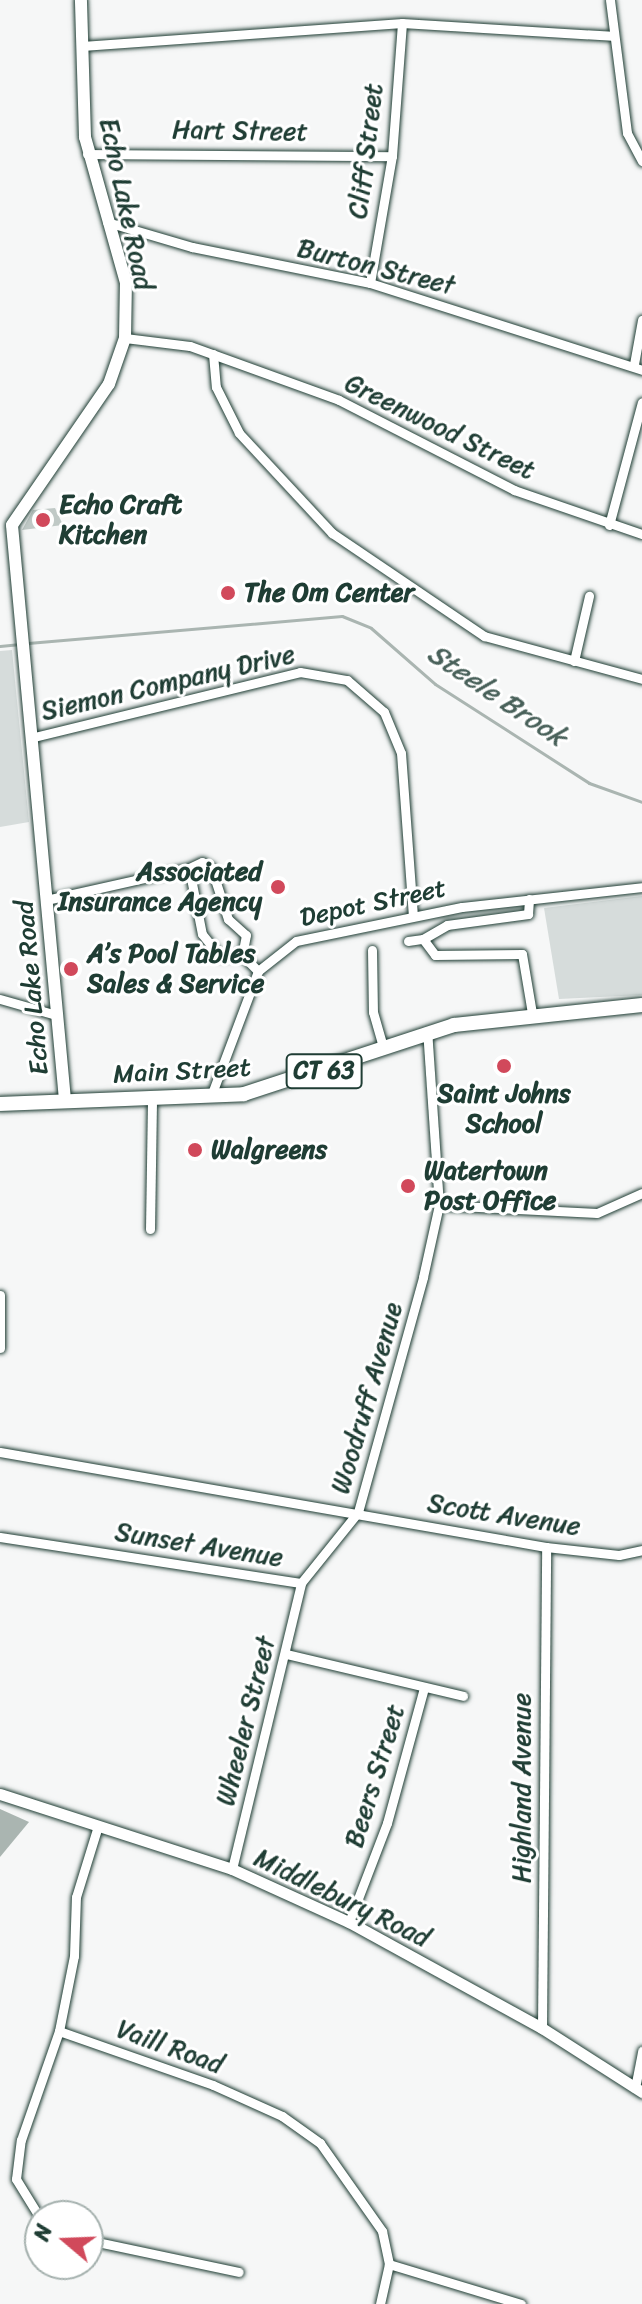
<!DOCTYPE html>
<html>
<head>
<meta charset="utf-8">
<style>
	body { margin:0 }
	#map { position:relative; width:642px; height:2304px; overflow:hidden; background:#f6f7f7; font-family:Sriracha,sans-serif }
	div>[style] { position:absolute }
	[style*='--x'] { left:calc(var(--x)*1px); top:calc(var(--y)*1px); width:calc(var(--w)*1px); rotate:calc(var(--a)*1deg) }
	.green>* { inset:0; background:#d6dcdb }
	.water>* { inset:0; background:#aab5b1 }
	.stream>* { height:3px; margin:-1.5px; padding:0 1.5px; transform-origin:1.5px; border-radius:1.5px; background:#aab5b1 }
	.building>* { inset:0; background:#c0c9c6 }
	.roads { filter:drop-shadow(0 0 2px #1f3d34) drop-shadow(0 0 2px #1f3d34) }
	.minor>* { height:9px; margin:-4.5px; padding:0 4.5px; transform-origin:4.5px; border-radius:4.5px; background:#fff }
	.tertiary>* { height:11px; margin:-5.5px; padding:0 5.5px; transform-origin:5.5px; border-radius:5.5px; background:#fff }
	.secondary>* { height:12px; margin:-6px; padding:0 6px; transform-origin:6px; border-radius:6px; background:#fff }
	.primary>* { height:14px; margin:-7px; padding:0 7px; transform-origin:7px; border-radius:7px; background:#fff }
	.dots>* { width:22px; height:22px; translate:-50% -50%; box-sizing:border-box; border:4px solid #fff; border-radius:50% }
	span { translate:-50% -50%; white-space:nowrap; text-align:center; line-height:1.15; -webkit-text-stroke:6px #fff; paint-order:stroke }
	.shield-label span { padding:2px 6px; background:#fff; border:2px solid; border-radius:6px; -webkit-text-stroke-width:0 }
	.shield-label { font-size:24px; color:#1f3d34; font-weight:700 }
	.street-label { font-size:26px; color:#1f3d34 }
	.poi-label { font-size:26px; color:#1f3d34; font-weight:700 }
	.left { translate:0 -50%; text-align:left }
	.right { translate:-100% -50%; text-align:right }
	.water-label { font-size:28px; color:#49615a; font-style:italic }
	.north { position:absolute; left:24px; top:2200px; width:80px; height:80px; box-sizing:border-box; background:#fff; border:2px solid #a5b1ae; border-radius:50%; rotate:289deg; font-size:22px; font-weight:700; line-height:32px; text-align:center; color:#1f3d34 }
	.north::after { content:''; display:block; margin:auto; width:28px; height:36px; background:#d1495b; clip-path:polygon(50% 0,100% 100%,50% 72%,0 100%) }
</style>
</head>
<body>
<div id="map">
	<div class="green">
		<div style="clip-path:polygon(12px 650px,29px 822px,0 827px,0 651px)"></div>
		<div style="clip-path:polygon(642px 896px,642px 995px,559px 999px,544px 908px)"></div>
	</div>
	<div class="water">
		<div style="clip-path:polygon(0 1809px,29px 1822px,0 1857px)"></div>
	</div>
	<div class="stream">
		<div style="--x:28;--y:643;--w:315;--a:-4.9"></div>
		<div style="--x:342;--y:616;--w:31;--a:22"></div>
		<div style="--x:371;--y:628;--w:85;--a:41.2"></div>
		<div style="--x:435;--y:684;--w:183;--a:32.7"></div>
		<div style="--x:589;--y:783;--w:56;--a:19.7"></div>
		<div style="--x:0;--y:646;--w:20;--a:-6"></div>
	</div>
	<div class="building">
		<div style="clip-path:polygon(55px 508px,63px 525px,22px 530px,33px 510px)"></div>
	</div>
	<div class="roads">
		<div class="minor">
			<div style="--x:610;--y:0;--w:134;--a:82.7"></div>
			<div style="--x:627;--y:133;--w:32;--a:62"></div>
			<div style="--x:82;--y:46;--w:321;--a:-4.1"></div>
			<div style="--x:402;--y:23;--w:210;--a:3.5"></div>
			<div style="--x:87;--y:154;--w:305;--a:0.4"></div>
			<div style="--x:107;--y:222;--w:89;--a:16.4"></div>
			<div style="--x:192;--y:247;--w:182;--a:11.4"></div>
			<div style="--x:370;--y:283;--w:286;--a:17.7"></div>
			<div style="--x:370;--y:283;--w:129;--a:-80.2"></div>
			<div style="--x:392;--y:156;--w:133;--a:-85.7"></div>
			<div style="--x:125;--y:338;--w:65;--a:7"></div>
			<div style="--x:190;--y:346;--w:158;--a:19.9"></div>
			<div style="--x:339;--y:400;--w:197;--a:27.2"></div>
			<div style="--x:514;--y:490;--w:135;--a:19"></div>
			<div style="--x:213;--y:354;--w:33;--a:85"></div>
			<div style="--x:216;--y:387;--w:51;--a:63.4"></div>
			<div style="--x:239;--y:433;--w:137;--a:47.1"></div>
			<div style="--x:332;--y:533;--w:184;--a:34.1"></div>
			<div style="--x:484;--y:636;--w:164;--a:15.2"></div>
			<div style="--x:634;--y:364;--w:45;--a:-79.7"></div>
			<div style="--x:609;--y:525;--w:127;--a:-75"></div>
			<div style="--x:574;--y:661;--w:67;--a:-77"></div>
			<div style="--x:30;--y:738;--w:278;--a:-13.7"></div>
			<div style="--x:300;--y:672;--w:48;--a:9.7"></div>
			<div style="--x:347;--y:680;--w:49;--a:40.9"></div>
			<div style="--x:384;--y:712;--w:44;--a:67.5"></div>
			<div style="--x:401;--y:753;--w:162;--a:85.8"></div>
			<div style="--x:189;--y:868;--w:14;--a:-25"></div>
			<div style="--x:202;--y:862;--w:10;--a:29"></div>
			<div style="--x:211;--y:867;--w:55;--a:71.9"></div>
			<div style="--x:228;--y:919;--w:24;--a:42"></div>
			<div style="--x:246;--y:935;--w:20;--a:101"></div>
			<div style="--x:46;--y:900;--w:147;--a:-12.6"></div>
			<div style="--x:189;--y:868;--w:67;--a:78.9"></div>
			<div style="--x:202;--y:934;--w:28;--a:51"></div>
			<div style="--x:220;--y:956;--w:22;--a:-3"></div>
			<div style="--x:242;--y:955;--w:23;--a:45"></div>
			<div style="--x:423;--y:939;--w:20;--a:53"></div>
			<div style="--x:435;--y:955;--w:87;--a:-0.7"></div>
			<div style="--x:522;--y:954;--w:60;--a:80.4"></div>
			<div style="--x:423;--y:939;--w:28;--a:-30"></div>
			<div style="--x:447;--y:925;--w:82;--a:-7.7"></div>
			<div style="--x:528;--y:914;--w:15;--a:-86"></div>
			<div style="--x:408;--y:941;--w:15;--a:-8"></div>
			<div style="--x:372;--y:950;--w:62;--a:89.1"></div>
			<div style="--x:373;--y:1012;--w:36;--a:74"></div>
			<div style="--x:0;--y:999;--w:58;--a:15.9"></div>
			<div style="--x:211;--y:1096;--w:134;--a:-69.4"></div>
			<div style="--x:258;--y:971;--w:48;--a:-38.3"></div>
			<div style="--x:296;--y:941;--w:169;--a:-11.6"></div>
			<div style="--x:462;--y:907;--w:181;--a:-6.3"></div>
			<div style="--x:439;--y:1205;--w:158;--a:2.9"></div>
			<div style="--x:597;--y:1213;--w:49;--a:-24"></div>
			<div style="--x:150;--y:1229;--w:131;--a:-89.1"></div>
			<div style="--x:0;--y:1295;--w:53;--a:90"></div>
			<div style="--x:0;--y:1452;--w:554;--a:9.87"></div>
			<div style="--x:546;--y:1547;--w:73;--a:6.3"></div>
			<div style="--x:619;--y:1555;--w:24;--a:-12"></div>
			<div style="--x:0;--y:1537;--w:304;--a:8.7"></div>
			<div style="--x:301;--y:1583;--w:91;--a:-51.2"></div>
			<div style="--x:358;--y:1512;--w:244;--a:-74.5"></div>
			<div style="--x:423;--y:1277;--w:74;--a:-77.5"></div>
			<div style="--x:439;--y:1205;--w:174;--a:-93.9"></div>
			<div style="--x:286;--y:1654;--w:182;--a:13.3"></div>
			<div style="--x:232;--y:1869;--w:294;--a:-76.4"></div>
			<div style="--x:349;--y:1922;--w:106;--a:-69"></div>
			<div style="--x:387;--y:1823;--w:140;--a:-74.7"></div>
			<div style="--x:542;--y:2028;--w:481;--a:-89.5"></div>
			<div style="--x:59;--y:2031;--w:163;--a:19.3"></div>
			<div style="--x:213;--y:2085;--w:76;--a:24.2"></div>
			<div style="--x:282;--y:2116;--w:47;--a:35.4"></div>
			<div style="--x:320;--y:2143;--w:108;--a:54.8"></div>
			<div style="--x:382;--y:2231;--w:34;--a:78"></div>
			<div style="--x:389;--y:2264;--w:41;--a:102.7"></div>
			<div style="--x:635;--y:2088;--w:38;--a:-79"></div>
			<div style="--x:40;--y:2218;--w:46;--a:-121.6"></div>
			<div style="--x:16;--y:2179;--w:39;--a:-83"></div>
			<div style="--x:21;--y:2140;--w:115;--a:-70.8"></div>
			<div style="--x:59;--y:2031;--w:76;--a:-78.7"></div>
			<div style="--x:74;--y:1956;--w:59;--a:-88.1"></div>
			<div style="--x:76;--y:1897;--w:71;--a:-72.8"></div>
			<div style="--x:88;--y:2240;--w:154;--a:12"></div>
			<div style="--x:389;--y:2264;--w:138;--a:16.9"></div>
		</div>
		<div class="tertiary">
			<div style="--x:0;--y:1794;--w:244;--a:17.9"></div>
			<div style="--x:232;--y:1869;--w:128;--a:24.4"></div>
			<div style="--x:349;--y:1922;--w:220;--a:28.8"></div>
			<div style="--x:542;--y:2028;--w:119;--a:32.6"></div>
		</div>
		<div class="secondary">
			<div style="--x:65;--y:1100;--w:577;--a:-95.27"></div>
			<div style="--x:12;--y:525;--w:171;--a:-55.5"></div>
			<div style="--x:109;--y:384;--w:49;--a:-70.8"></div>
			<div style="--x:125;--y:338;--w:55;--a:-89"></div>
			<div style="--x:126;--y:283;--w:152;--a:-105.7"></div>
			<div style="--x:85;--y:137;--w:137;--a:-91.7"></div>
		</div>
		<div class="primary">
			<div style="--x:0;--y:1104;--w:244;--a:-2.3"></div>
			<div style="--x:244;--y:1094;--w:221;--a:-18.2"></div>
			<div style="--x:454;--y:1025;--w:189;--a:-6.1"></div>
		</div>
	</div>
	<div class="dots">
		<div style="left:43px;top:520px;background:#d1495b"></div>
		<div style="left:228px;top:593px;background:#d1495b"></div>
		<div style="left:278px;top:887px;background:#d1495b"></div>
		<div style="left:71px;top:969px;background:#d1495b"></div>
		<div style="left:504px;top:1066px;background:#d1495b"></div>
		<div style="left:195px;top:1150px;background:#d1495b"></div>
		<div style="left:408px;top:1186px;background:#d1495b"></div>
	</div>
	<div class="shield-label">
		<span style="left:324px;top:1071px">CT 63</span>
	</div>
	<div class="street-label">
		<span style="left:240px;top:131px;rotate:1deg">Hart Street</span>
		<span style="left:366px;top:151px;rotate:-83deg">Cliff Street</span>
		<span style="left:126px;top:204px;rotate:78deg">Echo Lake Road</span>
		<span style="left:376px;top:267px;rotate:14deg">Burton Street</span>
		<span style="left:440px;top:427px;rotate:26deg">Greenwood Street</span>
		<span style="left:168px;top:683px;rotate:-13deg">Siemon Company Drive</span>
		<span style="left:373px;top:903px;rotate:-12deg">Depot Street</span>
		<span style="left:32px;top:988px;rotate:-95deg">Echo Lake Road</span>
		<span style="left:182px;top:1071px;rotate:-3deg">Main Street</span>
		<span style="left:367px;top:1398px;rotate:-74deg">Woodruff Avenue</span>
		<span style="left:504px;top:1515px;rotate:9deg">Scott Avenue</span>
		<span style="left:199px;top:1545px;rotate:9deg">Sunset Avenue</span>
		<span style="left:246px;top:1721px;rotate:-76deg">Wheeler Street</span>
		<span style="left:375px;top:1776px;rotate:-73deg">Beers Street</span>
		<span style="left:522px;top:1788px;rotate:-90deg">Highland Avenue</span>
		<span style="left:342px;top:1898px;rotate:26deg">Middlebury Road</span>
		<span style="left:170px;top:2047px;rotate:20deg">Vaill Road</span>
	</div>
	<div class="poi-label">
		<span class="left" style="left:59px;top:520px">Echo Craft<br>Kitchen</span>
		<span class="left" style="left:244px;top:593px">The Om Center</span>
		<span class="right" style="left:262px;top:887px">Associated<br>Insurance Agency</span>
		<span class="left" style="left:87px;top:969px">A’s Pool Tables<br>Sales &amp; Service</span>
		<span style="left:504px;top:1109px">Saint Johns<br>School</span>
		<span class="left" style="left:211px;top:1150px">Walgreens</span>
		<span class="left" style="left:424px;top:1186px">Watertown<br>Post Office</span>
	</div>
	<div class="water-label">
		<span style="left:497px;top:695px;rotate:34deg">Steele Brook</span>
	</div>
	<div class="north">N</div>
</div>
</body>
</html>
